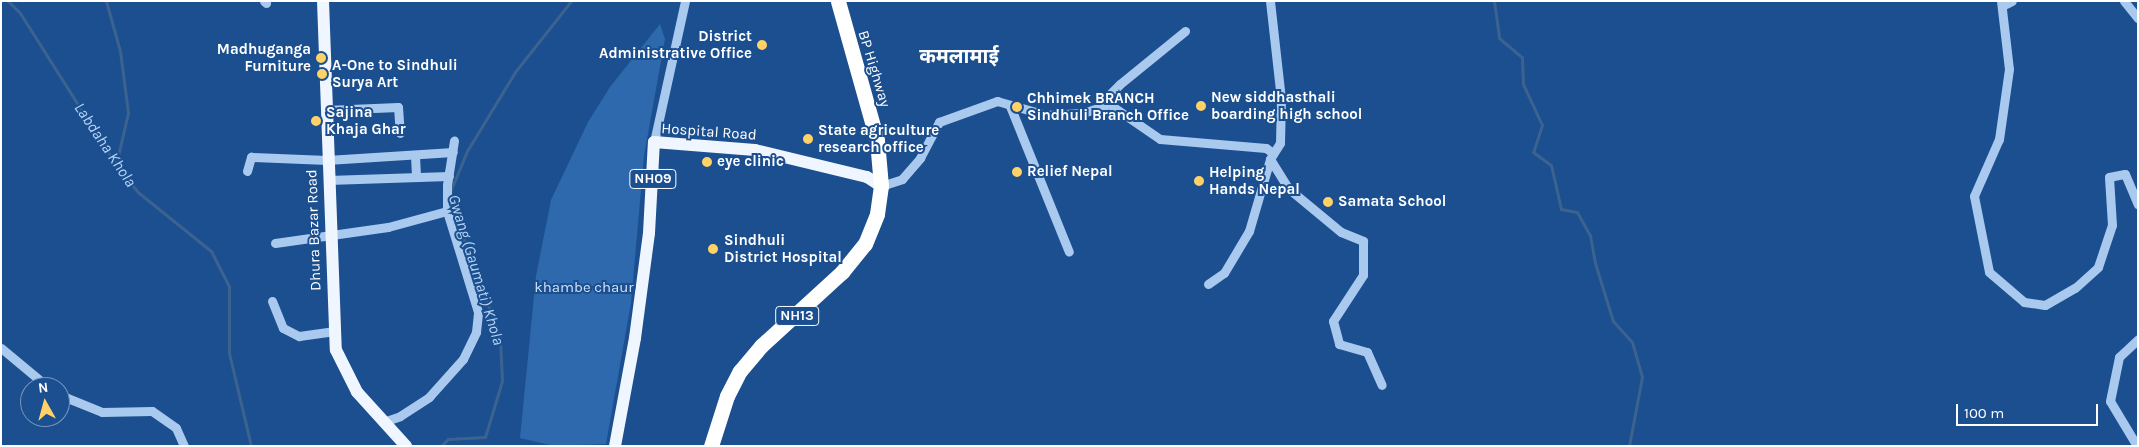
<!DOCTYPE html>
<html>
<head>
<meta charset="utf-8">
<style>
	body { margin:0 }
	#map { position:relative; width:2139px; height:447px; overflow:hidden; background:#1b4f8f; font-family:Karla,"Noto Sans Devanagari",sans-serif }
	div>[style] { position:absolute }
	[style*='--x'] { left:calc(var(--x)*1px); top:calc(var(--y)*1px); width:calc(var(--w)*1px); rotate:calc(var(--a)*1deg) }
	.green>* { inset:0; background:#2e69ad }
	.stream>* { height:3px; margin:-1.5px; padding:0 1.5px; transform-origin:1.5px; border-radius:1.5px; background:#3c6290 }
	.minor>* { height:9px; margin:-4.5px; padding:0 4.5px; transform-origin:4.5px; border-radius:4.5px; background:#a9c9ee }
	.major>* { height:12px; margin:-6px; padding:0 6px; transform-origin:6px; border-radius:6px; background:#f0f6ff }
	.highway>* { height:15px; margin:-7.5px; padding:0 7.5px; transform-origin:7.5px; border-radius:7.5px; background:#fff }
	.dots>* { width:14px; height:14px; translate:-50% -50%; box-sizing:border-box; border:2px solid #1b4f8f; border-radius:50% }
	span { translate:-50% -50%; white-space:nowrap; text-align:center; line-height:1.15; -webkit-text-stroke:4px #1b4f8f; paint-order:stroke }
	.shield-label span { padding:1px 4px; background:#1b4f8f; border:1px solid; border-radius:4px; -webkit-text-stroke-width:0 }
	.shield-label { font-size:14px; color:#fff; font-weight:700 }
	.poi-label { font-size:15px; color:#fff; font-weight:700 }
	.right { translate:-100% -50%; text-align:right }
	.left { translate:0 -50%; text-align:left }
	.street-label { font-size:15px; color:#fff }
	.park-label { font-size:15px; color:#cfe3fa }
	.water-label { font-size:16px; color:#b5d3f5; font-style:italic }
	.district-label { font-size:20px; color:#fff; font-weight:700 }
	.frame { position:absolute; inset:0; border:2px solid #fff; pointer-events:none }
	.north { position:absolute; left:20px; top:377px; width:50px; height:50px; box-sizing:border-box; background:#1b4f8f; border:1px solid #7695bc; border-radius:50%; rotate:353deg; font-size:14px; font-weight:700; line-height:20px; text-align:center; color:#fff }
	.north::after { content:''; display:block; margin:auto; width:18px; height:22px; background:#ffd166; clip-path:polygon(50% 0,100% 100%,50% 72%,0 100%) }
	.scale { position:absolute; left:1956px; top:404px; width:142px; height:22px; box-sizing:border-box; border:2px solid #fff; border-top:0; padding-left:6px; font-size:15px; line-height:18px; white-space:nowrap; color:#fff; -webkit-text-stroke:4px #1b4f8f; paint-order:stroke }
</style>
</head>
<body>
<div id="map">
	<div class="green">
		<div style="clip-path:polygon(660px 24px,665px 39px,644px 156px,631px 303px,606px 444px,554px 446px,520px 438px,536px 276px,551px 200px,588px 122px,610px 87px)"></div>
	</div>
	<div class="stream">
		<div style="--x:8;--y:1;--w:17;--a:45"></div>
		<div style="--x:20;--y:13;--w:180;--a:57.7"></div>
		<div style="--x:116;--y:165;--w:36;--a:51"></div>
		<div style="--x:139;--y:193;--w:92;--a:38.9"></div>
		<div style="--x:211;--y:251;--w:39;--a:63"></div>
		<div style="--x:229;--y:286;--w:67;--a:90"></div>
		<div style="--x:229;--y:353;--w:96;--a:76.7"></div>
		<div style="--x:106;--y:1;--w:52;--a:74.4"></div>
		<div style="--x:120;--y:51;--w:63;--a:82.6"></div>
		<div style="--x:128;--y:113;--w:52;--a:103.2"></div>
		<div style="--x:1494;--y:1;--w:37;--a:82"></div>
		<div style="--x:1499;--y:38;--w:30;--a:40"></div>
		<div style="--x:1522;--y:57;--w:27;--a:88"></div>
		<div style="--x:1523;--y:84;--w:45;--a:65.1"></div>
		<div style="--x:1542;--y:125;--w:28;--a:108"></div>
		<div style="--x:1533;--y:152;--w:22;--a:36"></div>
		<div style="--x:1551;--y:165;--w:45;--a:77.2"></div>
		<div style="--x:1561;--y:209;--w:16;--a:11"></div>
		<div style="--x:1577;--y:212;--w:26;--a:61"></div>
		<div style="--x:1590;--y:235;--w:28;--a:80"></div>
		<div style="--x:1595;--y:263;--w:61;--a:72.8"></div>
		<div style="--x:1613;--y:321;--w:28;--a:48"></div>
		<div style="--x:1632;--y:342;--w:36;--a:74"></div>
		<div style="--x:1642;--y:377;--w:70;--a:100.7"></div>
		<div style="--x:441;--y:446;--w:10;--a:-45"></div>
		<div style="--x:448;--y:439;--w:37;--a:-3"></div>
		<div style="--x:485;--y:437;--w:59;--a:-73.1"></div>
		<div style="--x:502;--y:381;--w:43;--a:-92.7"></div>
		<div style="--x:500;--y:338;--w:108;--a:-110.1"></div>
		<div style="--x:463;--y:237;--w:47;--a:-106.1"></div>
		<div style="--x:450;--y:192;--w:44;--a:-67.5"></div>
		<div style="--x:467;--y:151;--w:92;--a:-58.7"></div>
		<div style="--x:515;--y:72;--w:90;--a:-51.7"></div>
	</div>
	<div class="minor">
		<div style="--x:264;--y:1;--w:3;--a:45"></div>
		<div style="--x:1270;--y:1;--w:99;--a:83.6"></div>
		<div style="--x:1281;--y:99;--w:44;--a:91.3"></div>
		<div style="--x:1280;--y:143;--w:19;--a:122"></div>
		<div style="--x:1270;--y:159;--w:36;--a:58"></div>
		<div style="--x:1289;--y:189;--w:67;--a:39.6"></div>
		<div style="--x:1341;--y:232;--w:24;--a:22"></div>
		<div style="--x:1363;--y:241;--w:34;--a:90"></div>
		<div style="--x:1363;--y:275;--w:55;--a:123.1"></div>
		<div style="--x:1333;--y:321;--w:24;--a:75"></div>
		<div style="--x:1339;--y:344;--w:29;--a:16"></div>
		<div style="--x:1367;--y:352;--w:36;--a:66"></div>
		<div style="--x:2001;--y:1;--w:68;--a:83.3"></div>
		<div style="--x:2009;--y:69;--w:71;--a:98.1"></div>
		<div style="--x:1999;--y:139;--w:62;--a:113.7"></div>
		<div style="--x:1974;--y:196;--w:77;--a:78.8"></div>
		<div style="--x:1989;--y:272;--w:46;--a:40.6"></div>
		<div style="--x:2024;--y:302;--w:21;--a:8"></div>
		<div style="--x:2045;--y:305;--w:34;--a:-30"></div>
		<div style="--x:2075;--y:288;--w:31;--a:-42"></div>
		<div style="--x:2098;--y:267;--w:44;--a:-71.6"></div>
		<div style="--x:2112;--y:225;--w:48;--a:-93.6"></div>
		<div style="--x:2109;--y:177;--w:16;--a:-11"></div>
		<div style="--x:2125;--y:174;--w:33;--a:67"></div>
		<div style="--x:2124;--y:1;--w:22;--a:51"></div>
		<div style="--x:2002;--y:6;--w:11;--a:-27"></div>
		<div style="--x:1109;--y:104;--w:7;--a:-106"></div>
		<div style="--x:1107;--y:97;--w:18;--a:-45"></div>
		<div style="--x:1120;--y:84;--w:84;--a:-39.2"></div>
		<div style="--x:1010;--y:106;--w:157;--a:68"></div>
		<div style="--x:326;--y:110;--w:72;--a:-2.4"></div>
		<div style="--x:398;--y:107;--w:26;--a:86"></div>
		<div style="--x:654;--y:142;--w:144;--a:-77.6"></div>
		<div style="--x:415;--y:156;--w:21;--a:87"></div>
		<div style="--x:247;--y:171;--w:15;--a:-74"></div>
		<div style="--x:251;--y:157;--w:76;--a:2.3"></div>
		<div style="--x:327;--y:160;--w:126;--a:-3.6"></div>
		<div style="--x:328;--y:180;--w:121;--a:-1.9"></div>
		<div style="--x:881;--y:186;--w:22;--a:-18"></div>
		<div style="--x:902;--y:179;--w:28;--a:-49"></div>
		<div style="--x:920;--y:158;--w:41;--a:-62.2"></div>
		<div style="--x:939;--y:122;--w:62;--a:-19.9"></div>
		<div style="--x:997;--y:101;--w:51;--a:15.9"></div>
		<div style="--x:1046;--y:115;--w:37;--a:-3"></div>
		<div style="--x:1083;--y:113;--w:28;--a:-19"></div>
		<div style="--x:1109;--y:104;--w:62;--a:34.5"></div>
		<div style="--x:1160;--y:139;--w:106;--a:4.9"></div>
		<div style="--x:1266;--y:148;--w:9;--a:36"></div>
		<div style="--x:275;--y:243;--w:114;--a:-8.1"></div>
		<div style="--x:388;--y:227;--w:61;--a:-15.2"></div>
		<div style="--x:1208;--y:284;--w:19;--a:-35"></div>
		<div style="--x:1224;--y:273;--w:49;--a:-59.2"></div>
		<div style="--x:1249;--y:231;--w:75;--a:-73.7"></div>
		<div style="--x:272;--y:301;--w:29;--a:68"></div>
		<div style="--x:283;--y:328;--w:18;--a:27"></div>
		<div style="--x:299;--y:336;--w:36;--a:-8"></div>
		<div style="--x:1;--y:348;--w:61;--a:39.7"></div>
		<div style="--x:60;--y:395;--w:45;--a:22"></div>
		<div style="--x:102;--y:412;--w:50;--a:-1.1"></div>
		<div style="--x:152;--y:411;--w:29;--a:35"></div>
		<div style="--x:176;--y:428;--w:20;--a:66"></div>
		<div style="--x:383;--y:422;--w:18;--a:-19"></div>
		<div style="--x:400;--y:416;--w:35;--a:-33"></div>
		<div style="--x:429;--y:397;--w:51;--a:-48.2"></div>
		<div style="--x:463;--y:359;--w:30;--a:-64"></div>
		<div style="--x:476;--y:332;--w:20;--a:-84"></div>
		<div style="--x:478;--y:312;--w:106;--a:-107.1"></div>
		<div style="--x:447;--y:211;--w:26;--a:-90"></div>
		<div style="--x:447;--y:185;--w:45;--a:-81"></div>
		<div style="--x:2137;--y:446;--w:52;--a:-121"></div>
		<div style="--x:2110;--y:401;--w:45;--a:-78.4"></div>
		<div style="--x:2119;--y:357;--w:26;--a:-43"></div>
	</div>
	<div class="major">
		<div style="--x:323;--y:1;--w:349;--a:87.9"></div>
		<div style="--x:336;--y:350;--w:47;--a:63.4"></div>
		<div style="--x:357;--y:392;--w:73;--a:47.8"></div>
		<div style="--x:615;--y:446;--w:110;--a:-79.5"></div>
		<div style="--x:635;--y:338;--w:106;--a:-82.4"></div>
		<div style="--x:649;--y:233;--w:91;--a:-86.9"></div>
		<div style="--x:654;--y:142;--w:101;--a:4.5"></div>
		<div style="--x:755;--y:150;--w:115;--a:13.6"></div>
		<div style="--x:867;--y:177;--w:17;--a:33"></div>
	</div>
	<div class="highway">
		<div style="--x:711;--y:446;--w:52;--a:-72.3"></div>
		<div style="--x:727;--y:396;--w:28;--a:-63"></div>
		<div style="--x:740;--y:371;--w:33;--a:-50"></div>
		<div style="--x:761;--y:346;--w:110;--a:-42.4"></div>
		<div style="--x:842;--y:272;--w:36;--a:-51"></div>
		<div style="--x:865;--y:244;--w:32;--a:-68"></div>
		<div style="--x:877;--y:214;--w:28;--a:-82"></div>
		<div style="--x:881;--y:186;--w:46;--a:-95"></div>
		<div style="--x:877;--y:140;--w:144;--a:-105.7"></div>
	</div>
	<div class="dots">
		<div style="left:762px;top:45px;background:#ffd166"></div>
		<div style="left:321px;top:58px;background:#ffd166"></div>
		<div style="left:322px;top:74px;background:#ffd166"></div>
		<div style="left:1201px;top:106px;background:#ffd166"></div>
		<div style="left:1017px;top:107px;background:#ffd166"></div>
		<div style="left:316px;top:121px;background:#ffd166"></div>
		<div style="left:808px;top:139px;background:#ffd166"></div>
		<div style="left:707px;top:162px;background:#ffd166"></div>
		<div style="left:1017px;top:172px;background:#ffd166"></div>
		<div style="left:1199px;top:181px;background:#ffd166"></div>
		<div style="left:1328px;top:202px;background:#ffd166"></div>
		<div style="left:713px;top:249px;background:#ffd166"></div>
	</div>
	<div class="shield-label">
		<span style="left:653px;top:179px">NH09</span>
		<span style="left:797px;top:316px">NH13</span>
	</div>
	<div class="poi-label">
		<span class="right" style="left:752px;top:45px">District<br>Administrative Office</span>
		<span class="right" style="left:311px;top:58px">Madhuganga<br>Furniture</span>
		<span class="left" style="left:332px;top:74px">A-One to Sindhuli<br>Surya Art</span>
		<span class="left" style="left:1211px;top:106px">New siddhasthali<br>boarding high school</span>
		<span class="left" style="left:1027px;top:107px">Chhimek BRANCH<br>Sindhuli Branch Office</span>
		<span class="left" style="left:326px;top:121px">Sajina<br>Khaja Ghar</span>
		<span class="left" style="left:818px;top:139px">State agriculture<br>research office</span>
		<span class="left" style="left:717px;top:162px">eye clinic</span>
		<span class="left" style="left:1027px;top:172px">Relief Nepal</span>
		<span class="left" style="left:1209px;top:181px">Helping<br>Hands Nepal</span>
		<span class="left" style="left:1338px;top:202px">Samata School</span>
		<span class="left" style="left:724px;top:249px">Sindhuli<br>District Hospital</span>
	</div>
	<div class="street-label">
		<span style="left:874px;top:69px;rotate:73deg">BP Highway</span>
		<span style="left:709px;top:132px;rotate:4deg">Hospital Road</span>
		<span style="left:314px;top:230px;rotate:-92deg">Dhura Bazar Road</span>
	</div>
	<div class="park-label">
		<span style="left:584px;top:288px">khambe chaur</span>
	</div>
	<div class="water-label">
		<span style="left:105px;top:145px;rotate:56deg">Labdaha Khola</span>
		<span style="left:476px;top:270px;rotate:73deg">Gwang (Gaumati) Khola</span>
	</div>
	<div class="district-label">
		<span style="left:959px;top:56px">कमलामाई</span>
	</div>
	<div class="frame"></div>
	<div class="north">N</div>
	<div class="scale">100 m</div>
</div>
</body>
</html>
